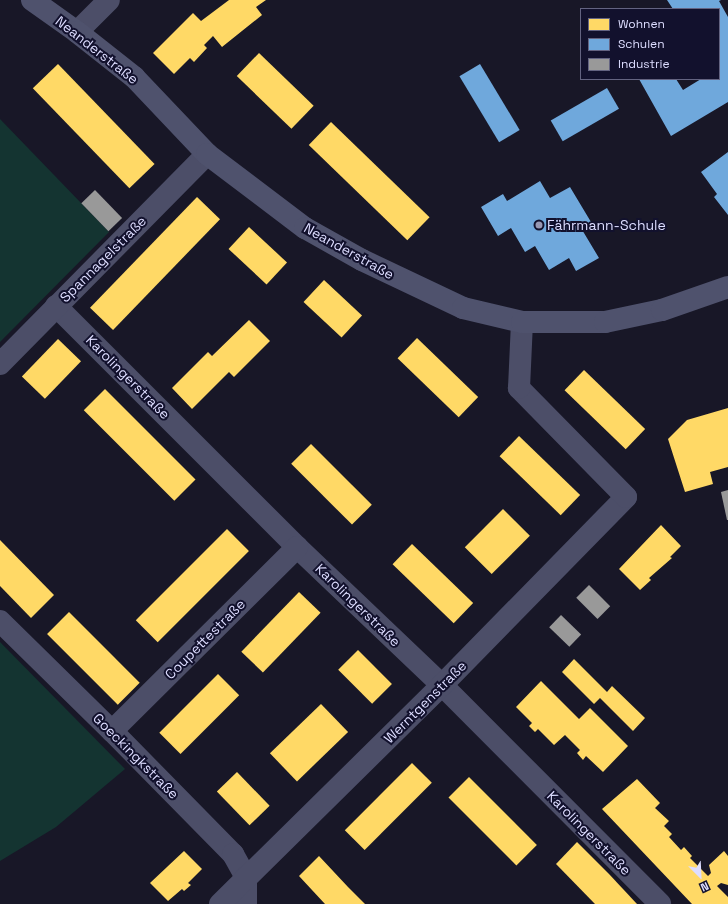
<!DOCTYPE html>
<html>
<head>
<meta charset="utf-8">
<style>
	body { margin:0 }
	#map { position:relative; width:728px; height:904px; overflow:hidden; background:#181727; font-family:"Space Grotesk",sans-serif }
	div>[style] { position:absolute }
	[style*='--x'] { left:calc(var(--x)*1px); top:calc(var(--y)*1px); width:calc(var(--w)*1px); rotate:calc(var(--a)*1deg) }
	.green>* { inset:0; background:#143431 }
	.homes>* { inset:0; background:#ffd966; transform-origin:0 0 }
	.schools>* { inset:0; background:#6fa8dc; transform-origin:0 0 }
	.industry>* { inset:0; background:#999; transform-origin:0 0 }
	.street>* { height:22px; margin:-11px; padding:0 11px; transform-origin:11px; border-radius:11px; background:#4c4e68 }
	.secondary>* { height:22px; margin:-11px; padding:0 11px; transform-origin:11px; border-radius:11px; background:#4f526d }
	.dots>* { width:11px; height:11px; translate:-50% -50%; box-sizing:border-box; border:2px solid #12112d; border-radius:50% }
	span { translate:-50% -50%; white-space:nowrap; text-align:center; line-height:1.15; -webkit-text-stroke:4px #12112d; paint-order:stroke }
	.street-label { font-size:14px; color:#ddf }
	.poi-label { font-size:14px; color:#ddf }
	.left { translate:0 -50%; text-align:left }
	.legend { position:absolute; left:580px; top:8px; width:140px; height:72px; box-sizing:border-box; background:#12112d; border:1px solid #636381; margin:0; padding:5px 7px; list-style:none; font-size:12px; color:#ddf }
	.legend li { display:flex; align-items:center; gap:8px; height:20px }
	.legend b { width:20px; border:1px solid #636381 }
	.north { position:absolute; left:680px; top:856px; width:40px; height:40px; -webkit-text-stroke:3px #12112d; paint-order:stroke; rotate:156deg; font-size:11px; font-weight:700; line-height:16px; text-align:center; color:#ddf }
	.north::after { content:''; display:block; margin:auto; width:14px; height:18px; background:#ddf; clip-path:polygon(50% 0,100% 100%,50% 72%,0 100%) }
</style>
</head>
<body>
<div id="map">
	<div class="green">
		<div style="clip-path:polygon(0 119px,109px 232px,0 342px)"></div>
		<div style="clip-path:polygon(0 642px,125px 769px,56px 827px,0 861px)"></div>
	</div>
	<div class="homes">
		<div style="clip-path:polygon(229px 0,266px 0,256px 7px,262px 15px,222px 47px,213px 36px,204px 45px,207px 48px,194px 62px,190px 58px,174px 74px,153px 53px,193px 13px,201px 21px)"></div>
		<div style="left:259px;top:53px;width:76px;height:32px;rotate:44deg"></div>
		<div style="left:58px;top:64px;width:139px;height:35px;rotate:46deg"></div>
		<div style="left:331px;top:122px;width:137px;height:32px;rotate:44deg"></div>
		<div style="left:197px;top:197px;width:32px;height:154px;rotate:44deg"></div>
		<div style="left:249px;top:227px;width:52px;height:30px;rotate:43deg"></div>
		<div style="left:324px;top:280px;width:52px;height:30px;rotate:43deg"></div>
		<div style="clip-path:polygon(249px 320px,270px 341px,234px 377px,229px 372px,192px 409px,172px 388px,208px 352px,212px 356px)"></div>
		<div style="left:417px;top:338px;width:85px;height:28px;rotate:44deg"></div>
		<div style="left:58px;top:339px;width:32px;height:52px;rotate:44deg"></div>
		<div style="left:584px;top:370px;width:85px;height:28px;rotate:44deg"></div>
		<div style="left:105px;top:389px;width:128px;height:30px;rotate:45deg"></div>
		<div style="clip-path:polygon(728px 408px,728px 467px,710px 472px,713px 484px,685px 492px,668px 439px,687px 420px)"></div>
		<div style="left:519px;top:436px;width:85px;height:28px;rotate:44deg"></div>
		<div style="left:311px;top:444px;width:86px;height:28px;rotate:45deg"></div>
		<div style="left:503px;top:509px;width:38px;height:54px;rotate:45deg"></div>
		<div style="clip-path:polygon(661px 525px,681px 546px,670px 557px,672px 558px,649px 578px,651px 580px,640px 590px,619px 569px)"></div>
		<div style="left:227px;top:529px;width:31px;height:129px;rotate:45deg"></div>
		<div style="clip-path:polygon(0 540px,54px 595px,31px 618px,0 586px)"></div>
		<div style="left:412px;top:544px;width:85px;height:28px;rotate:44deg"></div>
		<div style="left:299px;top:592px;width:30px;height:83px;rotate:44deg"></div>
		<div style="left:69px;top:612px;width:100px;height:31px;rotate:45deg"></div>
		<div style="left:358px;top:650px;width:48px;height:28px;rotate:45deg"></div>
		<div style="clip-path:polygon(574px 659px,607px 692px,612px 686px,645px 718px,633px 731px,600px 698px,594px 704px,562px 672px)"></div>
		<div style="left:218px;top:674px;width:30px;height:83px;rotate:45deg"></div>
		<div style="clip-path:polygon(541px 681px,579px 719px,590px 708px,628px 746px,603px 772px,586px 756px,583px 760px,577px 753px,580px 750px,565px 735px,554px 745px,538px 729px,535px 732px,529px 726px,532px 723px,516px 707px)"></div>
		<div style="left:321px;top:704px;width:39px;height:71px;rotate:46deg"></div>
		<div style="left:412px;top:763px;width:28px;height:95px;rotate:45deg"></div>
		<div style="left:237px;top:772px;width:47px;height:28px;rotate:46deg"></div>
		<div style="left:469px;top:777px;width:96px;height:29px;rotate:45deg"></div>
		<div style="clip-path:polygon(637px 779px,660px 803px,655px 808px,669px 821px,664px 826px,672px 834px,669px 837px,681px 850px,684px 847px,692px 856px,690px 858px,708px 876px,711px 873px,709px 865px,724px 851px,728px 856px,728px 885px,721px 883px,717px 886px,728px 897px,728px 904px,692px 904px,602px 809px)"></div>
		<div style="clip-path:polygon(577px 842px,609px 874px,637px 904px,595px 904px,556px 864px)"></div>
		<div style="clip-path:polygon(184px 851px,202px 869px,188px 883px,191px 885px,184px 891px,182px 889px,168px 901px,150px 883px)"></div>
		<div style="clip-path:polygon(319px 856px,348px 887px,365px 904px,325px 904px,299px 876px)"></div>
	</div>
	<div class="schools">
		<div style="clip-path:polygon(667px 0,721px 0,719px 1px,728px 17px,728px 102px,671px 136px,639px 79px,676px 79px,683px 90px,701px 79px,719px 79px,719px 9px,673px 9px)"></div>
		<div style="left:480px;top:64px;width:77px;height:24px;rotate:59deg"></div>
		<div style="left:607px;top:88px;width:24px;height:65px;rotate:60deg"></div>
		<div style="clip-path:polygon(728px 152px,728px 215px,714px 197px,717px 194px,701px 172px)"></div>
		<div style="clip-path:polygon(540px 181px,550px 198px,570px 187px,591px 222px,581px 228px,599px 258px,576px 271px,569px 258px,549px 270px,535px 246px,525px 252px,511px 228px,498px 236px,481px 207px,503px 194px,507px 201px)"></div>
	</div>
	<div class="industry">
		<div style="left:95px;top:190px;width:39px;height:19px;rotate:46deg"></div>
		<div style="clip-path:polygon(728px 490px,728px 520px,727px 520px,721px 492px)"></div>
		<div style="left:589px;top:585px;width:30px;height:18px;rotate:45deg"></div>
		<div style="left:561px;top:615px;width:28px;height:17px;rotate:44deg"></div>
	</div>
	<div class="street">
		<div style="--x:77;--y:32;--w:45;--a:-45"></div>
		<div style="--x:56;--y:306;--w:341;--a:45"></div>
		<div style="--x:297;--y:547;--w:200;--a:43.6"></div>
		<div style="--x:442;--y:685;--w:309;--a:45.1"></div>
		<div style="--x:0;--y:364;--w:295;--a:-45.4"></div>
		<div style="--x:0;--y:621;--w:157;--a:44.5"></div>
		<div style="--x:112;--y:731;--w:173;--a:45.5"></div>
		<div style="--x:233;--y:854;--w:26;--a:61"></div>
		<div style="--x:246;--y:877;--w:27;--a:90"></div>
		<div style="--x:112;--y:731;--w:261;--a:-44.8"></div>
		<div style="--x:220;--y:904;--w:312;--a:-44.6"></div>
		<div style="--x:442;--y:685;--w:263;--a:-45.6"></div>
		<div style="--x:626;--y:497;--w:153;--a:-134.5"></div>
		<div style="--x:519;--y:388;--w:66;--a:-87.4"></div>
	</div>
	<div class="secondary">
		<div style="--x:32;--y:0;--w:55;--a:35.4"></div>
		<div style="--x:77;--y:32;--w:73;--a:38.3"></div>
		<div style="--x:134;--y:77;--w:106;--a:46.5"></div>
		<div style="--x:207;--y:154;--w:123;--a:37.1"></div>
		<div style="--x:305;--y:228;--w:65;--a:29.3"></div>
		<div style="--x:362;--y:260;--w:112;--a:25.4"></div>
		<div style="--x:463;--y:308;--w:61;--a:13.3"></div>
		<div style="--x:522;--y:322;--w:83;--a:0"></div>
		<div style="--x:605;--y:322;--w:58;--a:-11.9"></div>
		<div style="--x:662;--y:310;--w:70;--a:-19.2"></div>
	</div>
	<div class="dots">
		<div style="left:539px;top:225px;background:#9898b3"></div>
	</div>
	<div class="street-label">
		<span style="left:97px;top:50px;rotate:38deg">Neanderstraße</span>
		<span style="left:349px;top:251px;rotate:29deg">Neanderstraße</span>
		<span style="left:103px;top:259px;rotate:-45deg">Spannagelstraße</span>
		<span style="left:128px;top:377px;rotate:45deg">Karolingerstraße</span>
		<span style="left:358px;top:605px;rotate:44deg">Karolingerstraße</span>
		<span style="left:205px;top:639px;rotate:-45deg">Coupettestraße</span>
		<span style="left:425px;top:702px;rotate:-45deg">Werntgenstraße</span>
		<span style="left:136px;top:756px;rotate:45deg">Goeckingkstraße</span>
		<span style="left:589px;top:833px;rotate:45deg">Karolingerstraße</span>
	</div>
	<div class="poi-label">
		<span class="left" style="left:547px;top:225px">Fährmann-Schule</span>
	</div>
	<ul class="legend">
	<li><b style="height:11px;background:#ffd966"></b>Wohnen</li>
	<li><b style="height:11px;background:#6fa8dc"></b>Schulen</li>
	<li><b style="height:11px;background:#999"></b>Industrie</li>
	</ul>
	<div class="north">N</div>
</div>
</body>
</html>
